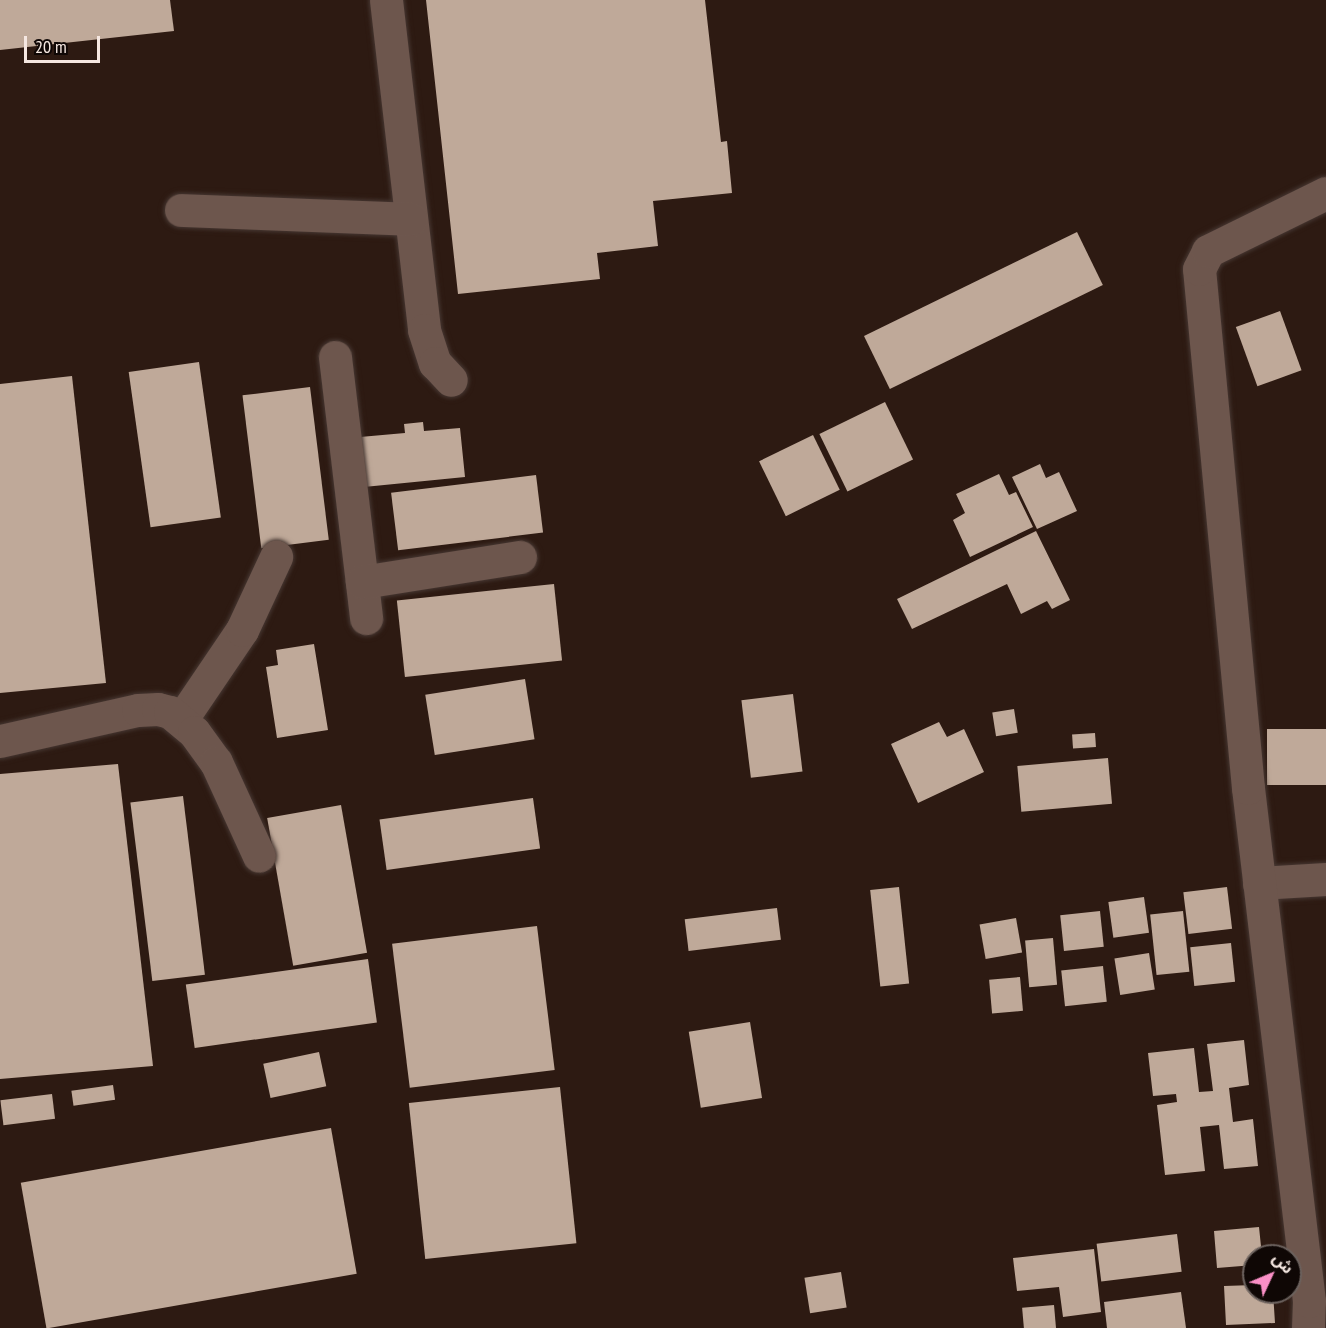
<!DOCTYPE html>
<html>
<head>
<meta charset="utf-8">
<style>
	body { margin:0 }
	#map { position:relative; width:1326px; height:1328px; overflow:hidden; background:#2d1a12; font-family:"PT Sans Narrow","Noto Sans Arabic",sans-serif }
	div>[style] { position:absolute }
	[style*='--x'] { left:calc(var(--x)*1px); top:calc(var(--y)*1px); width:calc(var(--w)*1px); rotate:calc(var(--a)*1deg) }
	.building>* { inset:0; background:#bfa999; transform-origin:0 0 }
	.roads { filter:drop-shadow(0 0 2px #463732) drop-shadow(0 0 2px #463732) }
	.minor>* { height:33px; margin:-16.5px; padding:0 16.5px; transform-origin:16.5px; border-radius:16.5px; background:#6d564d }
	span { translate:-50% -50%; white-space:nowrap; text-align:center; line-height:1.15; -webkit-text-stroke:6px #0f0705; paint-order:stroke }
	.north { position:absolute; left:1242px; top:1244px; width:60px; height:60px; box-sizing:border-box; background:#0f0705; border:2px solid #6b615d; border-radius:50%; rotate:46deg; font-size:16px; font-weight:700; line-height:24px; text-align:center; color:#f5e7e1 }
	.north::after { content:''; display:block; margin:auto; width:21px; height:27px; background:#fa8fc6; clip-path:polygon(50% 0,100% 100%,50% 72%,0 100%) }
	.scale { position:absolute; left:24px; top:36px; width:76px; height:27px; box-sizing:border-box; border:3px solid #f5e7e1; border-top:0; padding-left:8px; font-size:18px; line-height:21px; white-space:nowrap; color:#f5e7e1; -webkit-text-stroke:4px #0f0705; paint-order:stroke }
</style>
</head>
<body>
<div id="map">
	<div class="building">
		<div style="clip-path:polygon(0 0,170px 0,174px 31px,0 50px)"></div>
		<div style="clip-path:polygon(426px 0,705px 0,721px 142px,727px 141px,732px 193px,653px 201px,658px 246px,597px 253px,600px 279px,458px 294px)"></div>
		<div style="left:1077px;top:232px;width:59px;height:237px;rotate:64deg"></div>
		<div style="left:1280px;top:311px;width:63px;height:47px;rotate:70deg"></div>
		<div style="left:199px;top:362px;width:157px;height:71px;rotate:82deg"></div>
		<div style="clip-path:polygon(72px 376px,106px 683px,0 693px,0 384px)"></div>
		<div style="left:310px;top:387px;width:154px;height:68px;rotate:83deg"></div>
		<div style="left:885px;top:402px;width:64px;height:73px;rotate:64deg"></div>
		<div style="clip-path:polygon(423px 422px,424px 431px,460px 428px,465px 477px,364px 487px,360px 437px,405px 433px,404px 424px)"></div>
		<div style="left:813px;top:435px;width:61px;height:60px;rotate:64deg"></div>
		<div style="clip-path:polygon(1040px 464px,1046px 478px,1059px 472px,1077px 511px,1037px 529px,1012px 477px)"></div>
		<div style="clip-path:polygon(999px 474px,1009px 495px,1016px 492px,1033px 527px,970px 557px,953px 520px,965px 513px,956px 494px)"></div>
		<div style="left:536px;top:475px;width:58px;height:146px;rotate:83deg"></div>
		<div style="clip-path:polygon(1036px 531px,1070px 600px,1052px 609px,1047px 601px,1021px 614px,1007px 584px,912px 629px,897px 599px)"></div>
		<div style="left:554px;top:584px;width:77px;height:158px;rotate:84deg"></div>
		<div style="clip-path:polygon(314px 644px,328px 730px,277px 738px,266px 667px,278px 665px,276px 650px)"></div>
		<div style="left:525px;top:679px;width:61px;height:101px;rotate:81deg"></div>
		<div style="left:793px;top:694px;width:78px;height:52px;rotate:83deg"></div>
		<div style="left:1014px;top:709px;width:24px;height:22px;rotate:81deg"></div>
		<div style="clip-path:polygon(939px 722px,947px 737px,964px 729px,984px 772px,918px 803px,891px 744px)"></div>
		<div style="left:1326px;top:729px;width:56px;height:59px;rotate:90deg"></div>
		<div style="left:1095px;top:733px;width:14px;height:23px;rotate:86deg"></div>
		<div style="left:1108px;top:758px;width:46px;height:91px;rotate:85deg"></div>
		<div style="clip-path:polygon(118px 764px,153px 1066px,0 1079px,0 774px)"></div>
		<div style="left:183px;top:796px;width:180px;height:53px;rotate:83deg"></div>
		<div style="left:533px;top:798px;width:51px;height:155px;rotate:82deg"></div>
		<div style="left:341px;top:805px;width:150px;height:75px;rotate:80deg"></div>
		<div style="left:899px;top:887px;width:97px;height:29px;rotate:84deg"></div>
		<div style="left:1227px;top:887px;width:42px;height:44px;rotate:83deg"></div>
		<div style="left:1144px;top:897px;width:36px;height:36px;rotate:82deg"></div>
		<div style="left:777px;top:908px;width:32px;height:93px;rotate:83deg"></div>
		<div style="left:1100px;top:911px;width:36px;height:40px;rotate:84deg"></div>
		<div style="left:1183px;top:911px;width:61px;height:33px;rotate:84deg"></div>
		<div style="left:1016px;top:918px;width:35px;height:37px;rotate:80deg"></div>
		<div style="left:537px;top:926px;width:145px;height:146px;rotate:83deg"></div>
		<div style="left:1053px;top:938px;width:47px;height:28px;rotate:85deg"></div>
		<div style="left:1231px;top:943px;width:39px;height:41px;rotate:84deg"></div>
		<div style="left:1149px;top:953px;width:37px;height:35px;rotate:81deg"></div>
		<div style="left:368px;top:959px;width:64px;height:184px;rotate:82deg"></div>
		<div style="left:1103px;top:966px;width:36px;height:42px;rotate:84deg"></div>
		<div style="left:1020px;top:977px;width:34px;height:31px;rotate:85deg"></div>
		<div style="left:750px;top:1022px;width:77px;height:62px;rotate:81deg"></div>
		<div style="clip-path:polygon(1244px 1040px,1249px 1085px,1229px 1088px,1233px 1122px,1253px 1119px,1258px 1166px,1224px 1169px,1219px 1125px,1200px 1127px,1205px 1171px,1165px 1175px,1157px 1105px,1177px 1102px,1176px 1094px,1153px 1096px,1148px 1053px,1194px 1048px,1199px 1092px,1213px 1091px,1207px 1044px)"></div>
		<div style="left:319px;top:1052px;width:35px;height:57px;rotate:78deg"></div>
		<div style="left:113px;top:1085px;width:15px;height:42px;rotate:82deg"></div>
		<div style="left:560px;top:1087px;width:157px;height:152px;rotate:84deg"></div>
		<div style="left:52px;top:1094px;width:25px;height:52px;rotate:83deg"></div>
		<div style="left:331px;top:1128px;width:148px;height:315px;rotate:80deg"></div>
		<div style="clip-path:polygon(1259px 1227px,1262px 1256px,1254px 1256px,1254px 1265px,1217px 1268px,1214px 1231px)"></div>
		<div style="left:1177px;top:1234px;width:38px;height:81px;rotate:83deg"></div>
		<div style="clip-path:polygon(1094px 1249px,1101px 1312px,1063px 1317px,1059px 1287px,1017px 1291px,1013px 1258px)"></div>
		<div style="left:841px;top:1272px;width:36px;height:37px;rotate:81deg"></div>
		<div style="clip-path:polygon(1254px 1285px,1254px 1292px,1273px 1292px,1275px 1323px,1226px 1325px,1224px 1286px)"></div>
		<div style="clip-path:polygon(1181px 1292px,1186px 1328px,1107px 1328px,1104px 1302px)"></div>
		<div style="left:1054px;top:1305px;width:23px;height:32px;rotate:85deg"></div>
	</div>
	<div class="roads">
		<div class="minor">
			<div style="--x:386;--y:0;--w:332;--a:83.4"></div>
			<div style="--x:424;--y:330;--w:35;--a:72"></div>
			<div style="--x:435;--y:363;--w:23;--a:47"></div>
			<div style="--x:181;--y:210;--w:230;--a:2.2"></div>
			<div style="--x:335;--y:357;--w:263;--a:83.2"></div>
			<div style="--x:362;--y:582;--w:160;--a:-9"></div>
			<div style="--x:181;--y:720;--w:109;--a:-55.9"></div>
			<div style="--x:242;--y:630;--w:81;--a:-65"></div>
			<div style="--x:0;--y:741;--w:141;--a:-12.7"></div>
			<div style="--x:138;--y:710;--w:20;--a:-3"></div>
			<div style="--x:158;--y:709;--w:12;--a:14"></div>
			<div style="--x:170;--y:712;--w:31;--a:40"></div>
			<div style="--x:194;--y:732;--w:37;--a:54"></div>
			<div style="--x:216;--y:762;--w:103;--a:65.4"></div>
			<div style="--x:1259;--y:883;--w:67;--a:-3.4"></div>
			<div style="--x:1308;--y:1328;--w:27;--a:-88"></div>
			<div style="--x:1309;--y:1301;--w:517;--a:-96.78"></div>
			<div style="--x:1248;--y:788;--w:521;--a:-95.39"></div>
			<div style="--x:1199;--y:269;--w:20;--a:-63"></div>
			<div style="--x:1208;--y:251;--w:131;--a:-26.2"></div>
		</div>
	</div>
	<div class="north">ش</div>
	<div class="scale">20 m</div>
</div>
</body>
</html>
